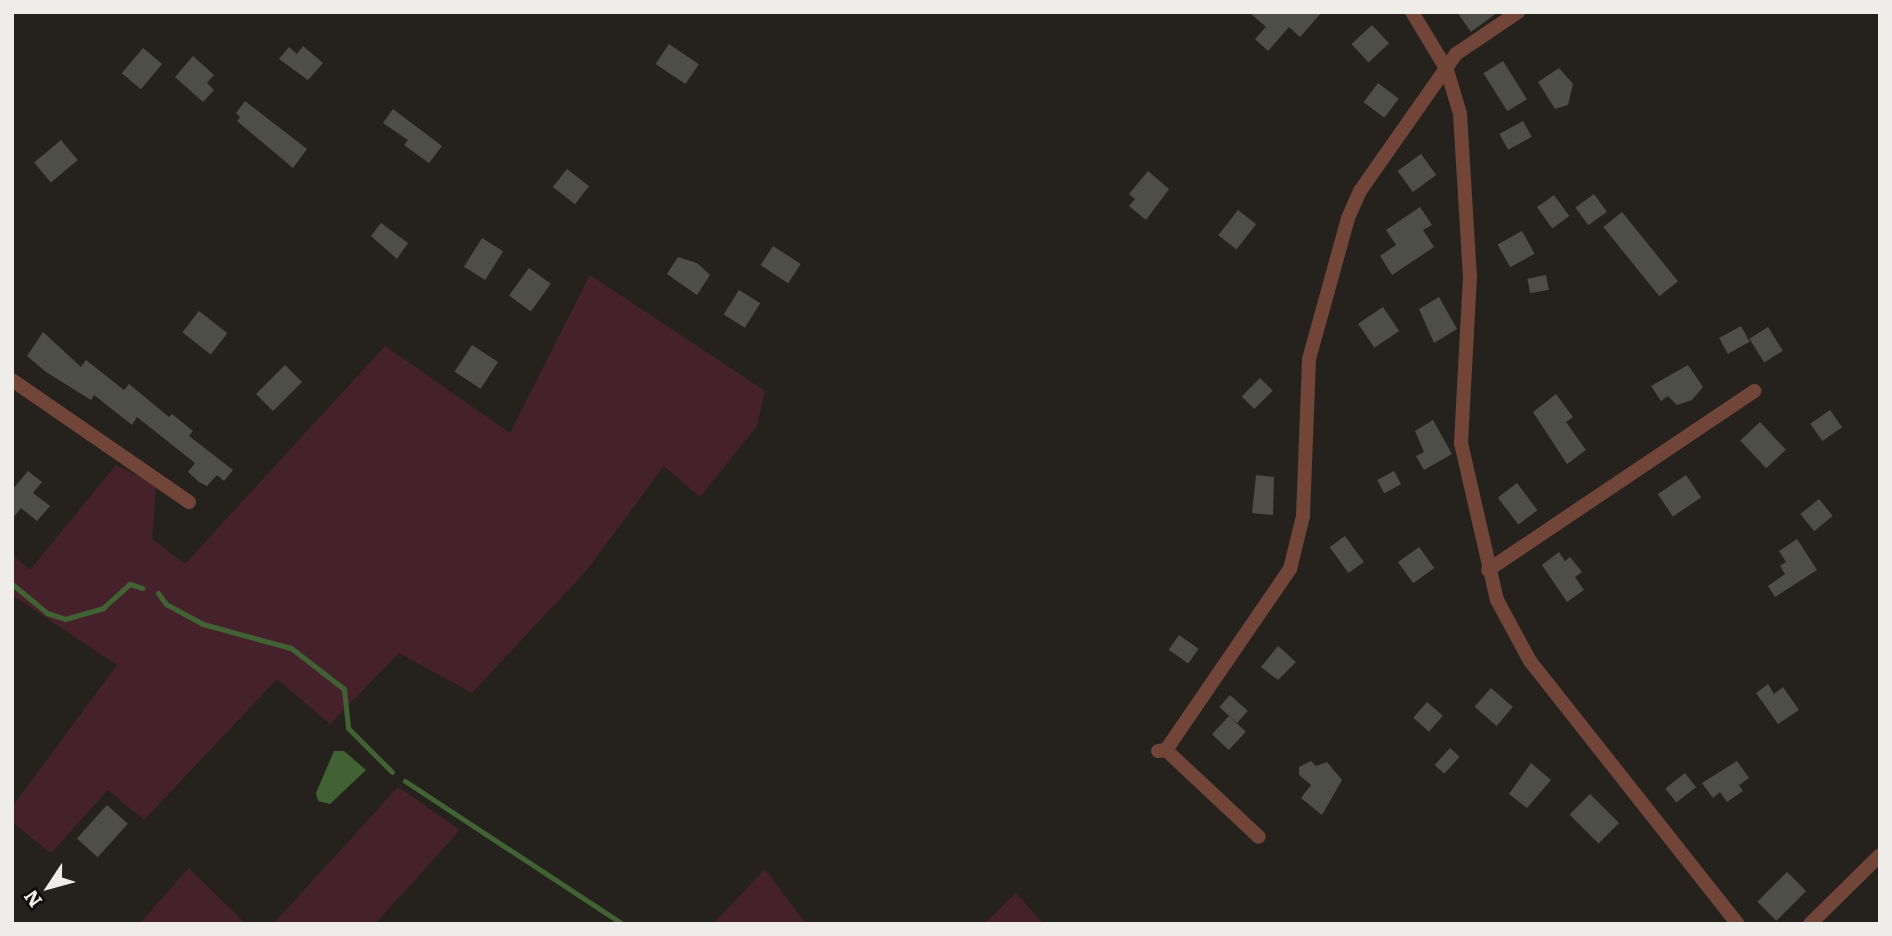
<!DOCTYPE html>
<html>
<head>
<meta charset="utf-8">
<style>
	body { margin:0 }
	#map { position:relative; width:1892px; height:936px; overflow:hidden; background:#25221e; font-family:Literata,serif }
	div>[style] { position:absolute }
	[style*='--x'] { left:calc(var(--x)*1px); top:calc(var(--y)*1px); width:calc(var(--w)*1px); rotate:calc(var(--a)*1deg) }
	.green>* { inset:0; background:#45222b }
	.water>* { inset:0; background:#416333 }
	.stream>* { height:5px; margin:-2.5px; padding:0 2.5px; transform-origin:2.5px; border-radius:2.5px; background:#416333 }
	.building>* { inset:0; background:#4e4e48; transform-origin:0 0 }
	.minor>* { height:14px; margin:-7px; padding:0 7px; transform-origin:7px; border-radius:7px; background:#714538 }
	span { translate:-50% -50%; white-space:nowrap; text-align:center; line-height:1.15; -webkit-text-stroke:7px #0d0c0a; paint-order:stroke }
	.frame { position:absolute; inset:0; border:14px solid #efedea; pointer-events:none }
	.north { position:absolute; left:14px; top:852px; width:70px; height:70px; -webkit-text-stroke:5px #0d0c0a; paint-order:stroke; rotate:234deg; font-size:19px; font-weight:700; line-height:28px; text-align:center; color:#efedea }
	.north::after { content:''; display:block; margin:auto; width:24px; height:32px; background:#efedea; clip-path:polygon(50% 0,100% 100%,50% 72%,0 100%) }
</style>
</head>
<body>
<div id="map">
	<div class="green">
		<div style="clip-path:polygon(590px 275px,765px 391px,757px 426px,700px 497px,664px 466px,586px 571px,472px 693px,399px 653px,330px 724px,277px 679px,144px 820px,108px 790px,51px 853px,12px 822px,12px 807px,117px 665px,12px 595px,12px 555px,30px 570px,116px 465px,156px 485px,152px 539px,185px 564px,385px 346px,510px 433px)"></div>
		<div style="clip-path:polygon(398px 787px,460px 830px,375px 924px,273px 924px)"></div>
		<div style="clip-path:polygon(189px 868px,246px 924px,139px 924px)"></div>
		<div style="clip-path:polygon(765px 869px,806px 924px,713px 924px)"></div>
		<div style="clip-path:polygon(1016px 893px,1044px 924px,984px 924px)"></div>
	</div>
	<div class="water">
		<div style="clip-path:polygon(334px 751px,344px 751px,366px 770px,330px 804px,318px 801px,316px 793px)"></div>
	</div>
	<div class="stream">
		<div style="--x:12;--y:584;--w:45;--a:39.6"></div>
		<div style="--x:47;--y:613;--w:19;--a:18"></div>
		<div style="--x:65;--y:619;--w:40;--a:-16"></div>
		<div style="--x:103;--y:608;--w:36;--a:-42"></div>
		<div style="--x:130;--y:584;--w:13;--a:18"></div>
		<div style="--x:158;--y:593;--w:14;--a:54"></div>
		<div style="--x:166;--y:604;--w:42;--a:28.4"></div>
		<div style="--x:203;--y:624;--w:91;--a:15.3"></div>
		<div style="--x:291;--y:648;--w:67;--a:37.7"></div>
		<div style="--x:344;--y:689;--w:39;--a:84"></div>
		<div style="--x:348;--y:728;--w:62;--a:45"></div>
		<div style="--x:405;--y:781;--w:261;--a:33.3"></div>
	</div>
	<div class="building">
		<div style="clip-path:polygon(1249px 12px,1322px 12px,1300px 37px,1289px 27px,1268px 51px,1255px 39px,1266px 27px)"></div>
		<div style="clip-path:polygon(1457px 12px,1498px 12px,1471px 32px)"></div>
		<div style="left:1372px;top:25px;width:25px;height:28px;rotate:47deg"></div>
		<div style="left:669px;top:44px;width:36px;height:24px;rotate:34deg"></div>
		<div style="clip-path:polygon(303px 46px,323px 63px,308px 80px,279px 59px,289px 47px,297px 54px)"></div>
		<div style="left:143px;top:48px;width:25px;height:33px;rotate:40deg"></div>
		<div style="clip-path:polygon(193px 56px,214px 75px,207px 83px,214px 90px,203px 102px,175px 77px)"></div>
		<div style="left:1503px;top:61px;width:45px;height:23px;rotate:58deg"></div>
		<div style="clip-path:polygon(1559px 68px,1573px 84px,1568px 105px,1555px 109px,1538px 82px)"></div>
		<div style="left:1378px;top:83px;width:26px;height:24px;rotate:37deg"></div>
		<div style="clip-path:polygon(245px 101px,307px 149px,293px 168px,237px 121px,240px 117px,236px 113px)"></div>
		<div style="clip-path:polygon(393px 109px,442px 146px,429px 163px,404px 145px,408px 140px,383px 123px)"></div>
		<div style="left:1523px;top:121px;width:18px;height:27px;rotate:61deg"></div>
		<div style="left:61px;top:140px;width:26px;height:35px;rotate:50deg"></div>
		<div style="left:1421px;top:154px;width:26px;height:29px;rotate:54deg"></div>
		<div style="left:567px;top:169px;width:28px;height:23px;rotate:38deg"></div>
		<div style="clip-path:polygon(1148px 171px,1169px 189px,1146px 220px,1129px 206px,1135px 199px,1129px 194px)"></div>
		<div style="left:1594px;top:194px;width:22px;height:23px;rotate:54deg"></div>
		<div style="left:1554px;top:195px;width:26px;height:21px;rotate:54deg"></div>
		<div style="clip-path:polygon(1420px 207px,1432px 225px,1423px 230px,1434px 247px,1392px 275px,1380px 256px,1396px 245px,1386px 230px)"></div>
		<div style="left:1238px;top:210px;width:23px;height:32px;rotate:38deg"></div>
		<div style="left:1622px;top:212px;width:89px;height:24px;rotate:51deg"></div>
		<div style="clip-path:polygon(381px 223px,408px 243px,397px 259px,371px 236px)"></div>
		<div style="left:1522px;top:231px;width:26px;height:28px;rotate:61deg"></div>
		<div style="left:482px;top:238px;width:25px;height:34px;rotate:32deg"></div>
		<div style="left:773px;top:246px;width:33px;height:23px;rotate:33deg"></div>
		<div style="clip-path:polygon(678px 257px,697px 263px,710px 275px,697px 295px,667px 274px)"></div>
		<div style="left:529px;top:268px;width:27px;height:34px;rotate:36deg"></div>
		<div style="left:1546px;top:275px;width:15px;height:19px;rotate:79deg"></div>
		<div style="left:739px;top:290px;width:25px;height:29px;rotate:32deg"></div>
		<div style="clip-path:polygon(1439px 297px,1457px 329px,1434px 343px,1419px 309px)"></div>
		<div style="left:1383px;top:307px;width:29px;height:30px;rotate:56deg"></div>
		<div style="left:199px;top:311px;width:36px;height:27px;rotate:38deg"></div>
		<div style="left:1741px;top:326px;width:18px;height:25px;rotate:61deg"></div>
		<div style="left:1768px;top:327px;width:28px;height:22px;rotate:58deg"></div>
		<div style="clip-path:polygon(43px 332px,81px 367px,86px 360px,124px 390px,129px 384px,169px 417px,172px 414px,193px 431px,189px 436px,233px 470px,224px 481px,217px 475px,207px 486px,199px 482px,188px 472px,195px 463px,137px 417px,132px 425px,94px 395px,91px 400px,46px 372px,27px 356px)"></div>
		<div style="left:472px;top:345px;width:31px;height:32px;rotate:33deg"></div>
		<div style="left:285px;top:365px;width:24px;height:41px;rotate:45deg"></div>
		<div style="clip-path:polygon(1688px 365px,1703px 387px,1692px 400px,1677px 405px,1668px 396px,1661px 401px,1651px 386px)"></div>
		<div style="left:1260px;top:378px;width:18px;height:26px;rotate:45deg"></div>
		<div style="clip-path:polygon(1556px 394px,1573px 417px,1566px 422px,1586px 450px,1567px 464px,1533px 412px)"></div>
		<div style="left:1830px;top:410px;width:21px;height:24px;rotate:55deg"></div>
		<div style="clip-path:polygon(1433px 420px,1452px 454px,1424px 470px,1416px 456px,1424px 452px,1415px 431px)"></div>
		<div style="left:1760px;top:422px;width:38px;height:27px;rotate:47deg"></div>
		<div style="clip-path:polygon(28px 471px,42px 482px,33px 493px,50px 506px,37px 521px,21px 508px,12px 519px,12px 490px)"></div>
		<div style="left:1394px;top:471px;width:15px;height:19px;rotate:62deg"></div>
		<div style="clip-path:polygon(1256px 475px,1274px 477px,1273px 515px,1252px 513px)"></div>
		<div style="left:1686px;top:475px;width:27px;height:34px;rotate:56deg"></div>
		<div style="left:1517px;top:483px;width:34px;height:24px;rotate:53deg"></div>
		<div style="left:1819px;top:499px;width:22px;height:24px;rotate:51deg"></div>
		<div style="left:1345px;top:536px;width:32px;height:19px;rotate:54deg"></div>
		<div style="clip-path:polygon(1797px 539px,1817px 570px,1775px 597px,1768px 586px,1785px 574px,1780px 566px,1786px 562px,1779px 551px)"></div>
		<div style="left:1419px;top:547px;width:26px;height:26px;rotate:54deg"></div>
		<div style="clip-path:polygon(1559px 552px,1565px 561px,1570px 557px,1582px 572px,1575px 577px,1584px 590px,1567px 602px,1542px 565px)"></div>
		<div style="left:1179px;top:635px;width:24px;height:18px;rotate:35deg"></div>
		<div style="clip-path:polygon(1278px 646px,1296px 662px,1278px 680px,1261px 667px)"></div>
		<div style="clip-path:polygon(1768px 684px,1774px 694px,1783px 687px,1799px 710px,1778px 724px,1756px 693px)"></div>
		<div style="left:1491px;top:688px;width:29px;height:25px;rotate:41deg"></div>
		<div style="left:1230px;top:695px;width:24px;height:16px;rotate:42deg"></div>
		<div style="left:1427px;top:702px;width:21px;height:21px;rotate:41deg"></div>
		<div style="left:1229px;top:716px;width:23px;height:25px;rotate:43deg"></div>
		<div style="left:1450px;top:748px;width:13px;height:23px;rotate:42deg"></div>
		<div style="clip-path:polygon(1311px 761px,1316px 766px,1327px 762px,1342px 780px,1322px 815px,1301px 798px,1311px 785px,1299px 775px,1299px 767px)"></div>
		<div style="clip-path:polygon(1737px 761px,1749px 778px,1739px 785px,1743px 791px,1727px 802px,1720px 792px,1713px 798px,1702px 783px)"></div>
		<div style="clip-path:polygon(1531px 763px,1551px 780px,1527px 808px,1509px 794px)"></div>
		<div style="left:1685px;top:773px;width:18px;height:25px;rotate:52deg"></div>
		<div style="left:1590px;top:794px;width:41px;height:29px;rotate:45deg"></div>
		<div style="left:107px;top:805px;width:28px;height:45px;rotate:42deg"></div>
		<div style="left:1787px;top:872px;width:27px;height:42px;rotate:45deg"></div>
	</div>
	<div class="minor">
		<div style="--x:1412;--y:12;--w:68;--a:58.9"></div>
		<div style="--x:1447;--y:70;--w:46;--a:73.5"></div>
		<div style="--x:1460;--y:114;--w:162;--a:86.5"></div>
		<div style="--x:1470;--y:276;--w:167;--a:93.1"></div>
		<div style="--x:1461;--y:443;--w:161;--a:77.1"></div>
		<div style="--x:1497;--y:600;--w:69;--a:61.6"></div>
		<div style="--x:1530;--y:661;--w:335;--a:51.7"></div>
		<div style="--x:12;--y:380;--w:215;--a:34.6"></div>
		<div style="--x:1488;--y:570;--w:321;--a:-33.9"></div>
		<div style="--x:1166;--y:750;--w:127;--a:43.1"></div>
		<div style="--x:1158;--y:751;--w:8;--a:-7"></div>
		<div style="--x:1166;--y:750;--w:219;--a:-55.6"></div>
		<div style="--x:1290;--y:569;--w:55;--a:-76.2"></div>
		<div style="--x:1303;--y:516;--w:157;--a:-87.8"></div>
		<div style="--x:1309;--y:359;--w:146;--a:-74.5"></div>
		<div style="--x:1348;--y:218;--w:30;--a:-66"></div>
		<div style="--x:1360;--y:191;--w:167;--a:-55"></div>
		<div style="--x:1456;--y:54;--w:75;--a:-34.1"></div>
		<div style="--x:1810;--y:924;--w:98;--a:-44.6"></div>
	</div>
	<div class="frame"></div>
	<div class="north">N</div>
</div>
</body>
</html>
